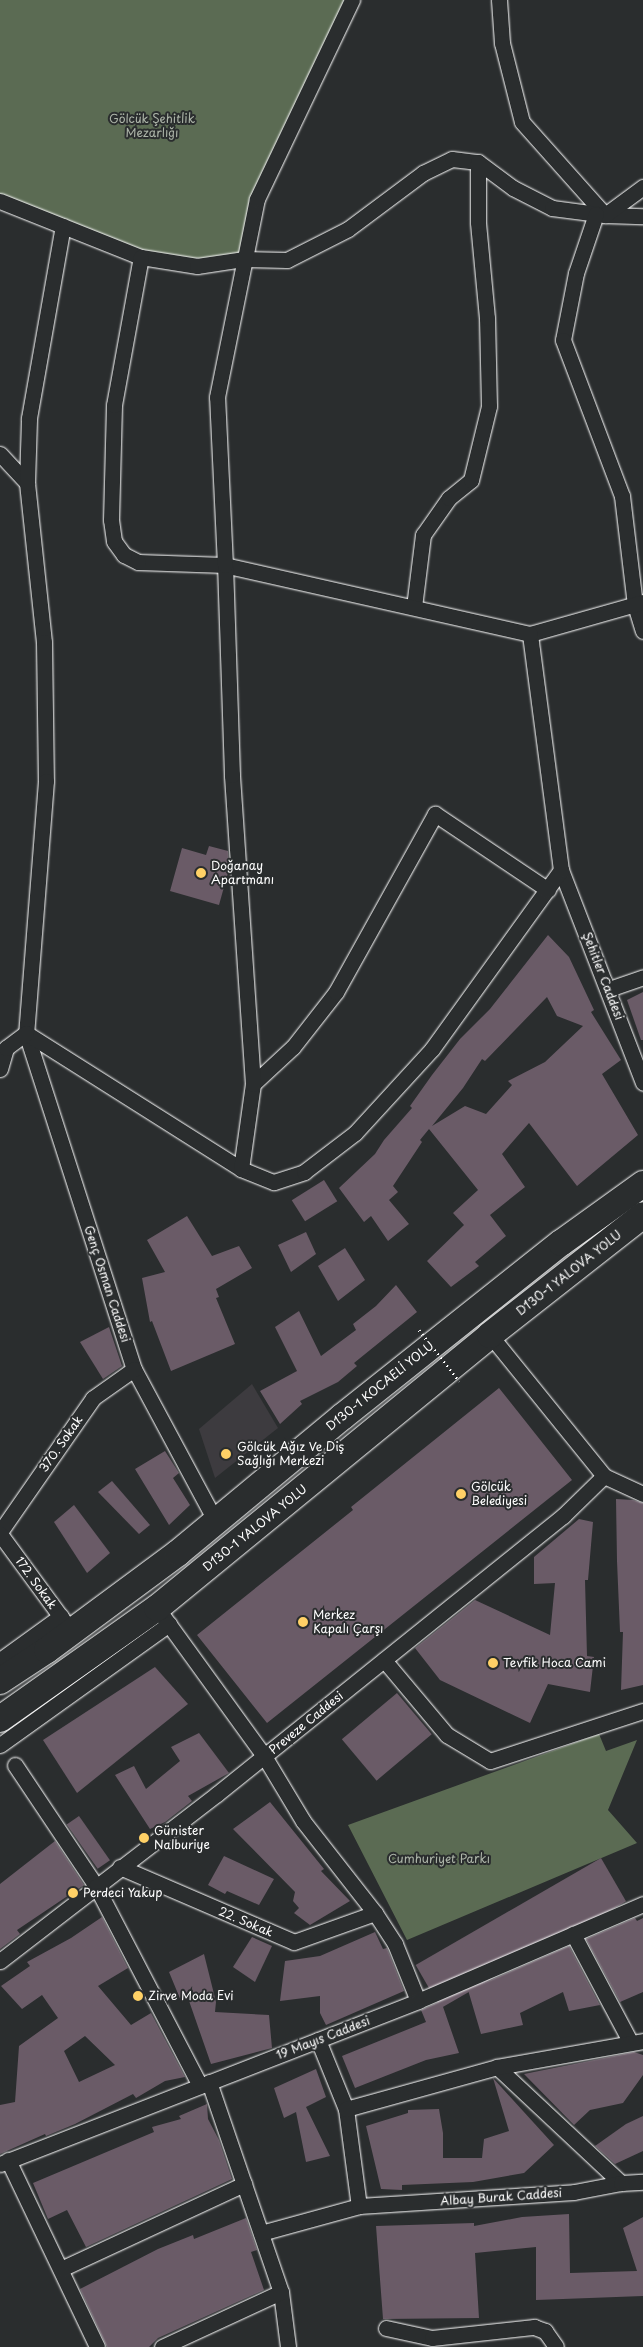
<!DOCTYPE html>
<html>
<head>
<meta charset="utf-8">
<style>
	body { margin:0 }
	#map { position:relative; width:643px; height:2347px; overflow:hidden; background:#2a2d2e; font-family:"Playpen Sans",sans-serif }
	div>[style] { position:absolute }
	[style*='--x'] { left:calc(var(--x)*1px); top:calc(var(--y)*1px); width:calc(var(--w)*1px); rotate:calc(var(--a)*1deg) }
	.built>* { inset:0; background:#3d3b3f }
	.green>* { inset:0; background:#5b6b53 }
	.building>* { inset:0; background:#6a5b67; transform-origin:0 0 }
	.roads { filter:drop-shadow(0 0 1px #fff) drop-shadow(0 0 1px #fff) }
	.minor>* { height:15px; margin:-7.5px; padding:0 7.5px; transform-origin:7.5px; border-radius:7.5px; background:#2a2d2e }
	.trunk>* { height:26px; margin:-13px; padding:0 13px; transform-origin:13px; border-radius:13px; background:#2a2d2e }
	.path-bridge>* { height:3px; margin-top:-1.5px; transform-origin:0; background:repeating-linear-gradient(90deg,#fff 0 1px,transparent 0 5px) }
	.dots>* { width:14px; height:14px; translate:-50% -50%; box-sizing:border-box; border:2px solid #2a2d2e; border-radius:50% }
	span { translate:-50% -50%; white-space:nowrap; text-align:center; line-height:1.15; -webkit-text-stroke:4px #2a2d2e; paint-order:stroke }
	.park-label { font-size:12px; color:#adb5a9 }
	.poi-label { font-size:12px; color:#fff }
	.left { translate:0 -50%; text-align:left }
	.street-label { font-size:12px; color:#fff }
</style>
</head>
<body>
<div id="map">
	<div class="built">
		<div style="clip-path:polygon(252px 1384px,278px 1428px,215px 1478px,199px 1429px)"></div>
	</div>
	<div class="green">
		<div style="clip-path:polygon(0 0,352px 0,286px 135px,244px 259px,146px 258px,0 201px)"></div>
		<div style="clip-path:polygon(599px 1734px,606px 1751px,637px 1740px,608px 1810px,637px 1843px,407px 1940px,348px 1825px)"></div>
	</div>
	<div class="building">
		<div style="clip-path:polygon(209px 846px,228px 851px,229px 869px,219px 905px,170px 891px,182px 848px,206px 855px)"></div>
		<div style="clip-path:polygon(evenodd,548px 935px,569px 957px,594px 1010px,591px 1012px,621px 1060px,602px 1074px,638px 1135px,577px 1186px,529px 1123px,502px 1154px,525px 1187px,490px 1215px,506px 1236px,475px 1262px,479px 1266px,451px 1287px,427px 1261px,464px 1225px,453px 1213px,478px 1190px,429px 1129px,420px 1140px,422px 1142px,393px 1186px,398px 1192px,389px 1200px,409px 1224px,388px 1241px,371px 1216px,364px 1222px,339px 1188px,375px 1154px,384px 1140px,412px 1108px,410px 1106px,432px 1075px,460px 1039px,490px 1009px,548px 935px,547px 997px,557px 1016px,583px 1026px,545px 1062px,508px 1081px,512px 1085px,486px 1114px,465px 1106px,432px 1126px,463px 1088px,482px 1059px,485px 1061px,547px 997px)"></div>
		<div style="clip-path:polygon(643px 992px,643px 1040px,641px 1040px,627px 1000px)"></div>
		<div style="left:324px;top:1180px;width:25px;height:38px;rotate:58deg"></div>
		<div style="clip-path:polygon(187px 1216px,212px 1256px,239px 1246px,252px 1268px,216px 1289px,219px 1297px,216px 1298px,235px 1344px,171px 1371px,152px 1321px,150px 1322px,142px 1278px,165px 1272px,147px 1240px)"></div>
		<div style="clip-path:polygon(306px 1232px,316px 1254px,291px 1272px,278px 1245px)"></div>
		<div style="clip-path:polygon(345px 1248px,365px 1280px,338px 1301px,318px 1266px)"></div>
		<div style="clip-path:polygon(396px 1285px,417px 1312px,354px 1363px,357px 1366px,338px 1382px,300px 1401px,302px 1404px,280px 1424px,260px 1391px,297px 1371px,275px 1327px,299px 1311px,321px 1356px,356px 1330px,353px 1324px,376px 1306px)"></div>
		<div style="clip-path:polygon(109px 1327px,122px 1366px,103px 1379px,80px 1342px)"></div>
		<div style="clip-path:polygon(499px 1388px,572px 1480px,267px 1723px,197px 1635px,353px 1510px,351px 1507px)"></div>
		<div style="clip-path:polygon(165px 1451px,179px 1473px,173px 1478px,190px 1505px,169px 1525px,135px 1469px)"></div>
		<div style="clip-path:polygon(112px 1481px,150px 1525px,139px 1534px,98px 1492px)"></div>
		<div style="clip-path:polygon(616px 1499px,633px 1500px,643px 1503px,643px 1685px,621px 1690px,623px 1632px,620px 1632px,617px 1561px)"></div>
		<div style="clip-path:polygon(74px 1505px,110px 1553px,87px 1573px,54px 1522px)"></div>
		<div style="clip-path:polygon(579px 1519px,593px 1522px,588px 1580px,585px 1580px,587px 1656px,594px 1657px,590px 1692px,548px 1684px,530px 1723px,440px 1680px,415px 1648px,475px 1600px,550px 1635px,555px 1583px,534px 1584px,534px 1557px)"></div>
		<div style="clip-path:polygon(155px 1667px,188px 1704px,77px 1793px,43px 1740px)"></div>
		<div style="left:397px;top:1693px;width:54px;height:72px;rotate:50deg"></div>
		<div style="clip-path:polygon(199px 1733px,229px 1773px,188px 1796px,192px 1801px,165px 1822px,150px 1829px,115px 1775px,134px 1766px,146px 1789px,180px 1761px,171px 1747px)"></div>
		<div style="clip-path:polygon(270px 1802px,324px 1869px,321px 1871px,350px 1901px,310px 1925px,294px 1913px,299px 1908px,293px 1901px,295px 1892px,233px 1829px)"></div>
		<div style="left:79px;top:1816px;width:54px;height:15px;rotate:55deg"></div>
		<div style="clip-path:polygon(55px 1841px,84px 1885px,17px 1930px,20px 1934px,0 1949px,0 1884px)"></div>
		<div style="clip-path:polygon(224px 1856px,274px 1879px,259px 1905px,227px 1891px,225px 1894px,208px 1885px)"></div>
		<div style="left:601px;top:1858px;width:50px;height:214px;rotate:60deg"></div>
		<div style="clip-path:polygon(evenodd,102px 1917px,128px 1968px,98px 1986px,131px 2025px,151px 2013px,185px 2077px,165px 2081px,136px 2098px,133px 2094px,75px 2124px,46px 2136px,45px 2134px,0 2154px,0 2105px,15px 2102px,19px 2046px,58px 2018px,42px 1995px,22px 2009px,1px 1986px,30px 1966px,27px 1962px,71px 1938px,102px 1917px,85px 2036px,115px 2065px,79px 2082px,64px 2051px,85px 2036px)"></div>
		<div style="clip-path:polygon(635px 1918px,637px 1921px,643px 1918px,643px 1992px,620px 2002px,586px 1939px)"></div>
		<div style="clip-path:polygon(375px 1932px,383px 1949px,387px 1948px,404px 1991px,326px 2025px,320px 2013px,320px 1996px,280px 2001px,285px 1961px,320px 1956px)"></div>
		<div style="clip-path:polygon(252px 1937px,272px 1946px,255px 1982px,233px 1967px)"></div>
		<div style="clip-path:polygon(569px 1946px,600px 2005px,569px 2011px,563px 1992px,520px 2013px,523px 2025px,481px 2034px,468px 1990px)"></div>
		<div style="clip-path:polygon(204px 1954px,216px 2002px,215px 2012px,269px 2015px,272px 2048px,211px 2064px,188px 1998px,181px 2001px,169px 1972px)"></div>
		<div style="clip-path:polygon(441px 2001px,459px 2053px,426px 2060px,355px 2088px,342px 2056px,426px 2022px,421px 2010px)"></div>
		<div style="clip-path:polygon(634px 2052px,643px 2055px,643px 2075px,623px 2103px,590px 2110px,574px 2125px,524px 2074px)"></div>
		<div style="clip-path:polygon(316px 2069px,326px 2097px,306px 2107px,330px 2156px,306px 2162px,296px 2112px,284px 2118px,274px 2088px)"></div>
		<div style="clip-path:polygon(493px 2078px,554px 2145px,524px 2173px,473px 2182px,402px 2185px,402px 2190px,381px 2189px,366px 2126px,408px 2113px,408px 2110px,439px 2109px,443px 2133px,443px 2158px,482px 2158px,484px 2139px,509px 2131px)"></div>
		<div style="clip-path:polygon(207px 2104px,208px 2119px,219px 2140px,232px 2179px,86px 2247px,67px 2210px,48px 2219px,33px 2183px,154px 2132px,152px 2127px,181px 2119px,179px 2116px)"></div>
		<div style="clip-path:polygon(643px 2116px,643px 2151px,615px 2164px,595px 2146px,626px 2124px)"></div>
		<div style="clip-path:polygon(569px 2214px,570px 2273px,637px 2271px,623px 2228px,643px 2217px,643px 2296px,536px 2300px,536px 2247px,475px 2253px,479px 2318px,383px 2319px,376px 2226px,474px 2223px,474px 2226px,522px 2217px)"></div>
		<div style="clip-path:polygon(246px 2218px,257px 2250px,251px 2252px,264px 2290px,158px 2338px,149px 2347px,107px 2347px,80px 2289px,158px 2249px,193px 2235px,194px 2239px)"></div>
	</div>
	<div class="roads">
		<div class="minor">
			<div style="--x:499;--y:0;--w:43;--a:86"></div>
			<div style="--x:502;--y:43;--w:81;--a:75.8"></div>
			<div style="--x:522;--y:122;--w:125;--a:48.3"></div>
			<div style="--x:605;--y:215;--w:38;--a:2"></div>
			<div style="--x:0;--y:201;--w:152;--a:21.7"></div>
			<div style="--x:141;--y:257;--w:57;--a:9.1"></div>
			<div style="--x:197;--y:266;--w:48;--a:-8.5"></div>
			<div style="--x:244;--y:259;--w:43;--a:1.3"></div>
			<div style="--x:287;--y:260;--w:68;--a:-26.9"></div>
			<div style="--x:348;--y:229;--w:94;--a:-36.7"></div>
			<div style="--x:423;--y:173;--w:32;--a:-26"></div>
			<div style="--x:452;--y:159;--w:26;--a:7"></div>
			<div style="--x:478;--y:162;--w:44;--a:36.6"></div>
			<div style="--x:513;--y:188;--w:44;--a:27.1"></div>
			<div style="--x:552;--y:208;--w:53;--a:7.5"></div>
			<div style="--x:605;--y:215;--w:47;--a:-36.4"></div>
			<div style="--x:596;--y:214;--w:62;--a:108.7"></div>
			<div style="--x:576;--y:273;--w:68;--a:101"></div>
			<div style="--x:563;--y:340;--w:167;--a:69.3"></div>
			<div style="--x:622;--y:496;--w:110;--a:83.2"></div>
			<div style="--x:635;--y:605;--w:27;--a:73"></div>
			<div style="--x:0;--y:454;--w:40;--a:47"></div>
			<div style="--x:27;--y:483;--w:160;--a:83.9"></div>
			<div style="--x:44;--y:642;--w:139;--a:89.2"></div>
			<div style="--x:46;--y:781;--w:253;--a:94.5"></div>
			<div style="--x:26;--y:1033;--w:353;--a:72.2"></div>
			<div style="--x:134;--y:1369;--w:174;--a:61.8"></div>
			<div style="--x:27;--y:483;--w:65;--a:-88.2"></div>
			<div style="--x:29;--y:418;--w:195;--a:-80"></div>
			<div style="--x:414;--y:607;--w:73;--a:-82.9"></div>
			<div style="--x:423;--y:535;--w:45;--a:-54.9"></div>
			<div style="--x:449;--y:498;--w:28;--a:-39"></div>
			<div style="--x:471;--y:480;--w:76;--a:-76.3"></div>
			<div style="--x:489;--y:406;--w:88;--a:-91.3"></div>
			<div style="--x:487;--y:318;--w:96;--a:-95.4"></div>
			<div style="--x:478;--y:222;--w:60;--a:-90"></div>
			<div style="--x:530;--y:634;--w:117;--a:-15.8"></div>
			<div style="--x:561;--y:870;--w:228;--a:68.9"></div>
			<div style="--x:609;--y:989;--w:36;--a:-19"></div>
			<div style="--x:26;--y:1033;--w:254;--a:32.3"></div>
			<div style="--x:241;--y:1169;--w:35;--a:22"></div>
			<div style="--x:274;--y:1182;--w:32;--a:-18"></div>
			<div style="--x:304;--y:1172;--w:64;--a:-37.4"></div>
			<div style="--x:355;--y:1133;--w:114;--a:-47.5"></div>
			<div style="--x:432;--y:1049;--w:221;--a:-54.2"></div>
			<div style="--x:561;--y:870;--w:238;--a:-97.5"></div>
			<div style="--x:530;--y:634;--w:313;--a:-167.3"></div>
			<div style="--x:225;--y:565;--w:87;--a:-178"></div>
			<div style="--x:138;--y:562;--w:16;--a:-153"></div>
			<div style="--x:124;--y:555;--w:17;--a:-126"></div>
			<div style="--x:114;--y:541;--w:21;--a:-98"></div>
			<div style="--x:111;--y:520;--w:115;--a:-88.5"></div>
			<div style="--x:114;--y:405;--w:150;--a:-79.7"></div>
			<div style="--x:0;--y:1069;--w:22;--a:-74"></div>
			<div style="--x:6;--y:1048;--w:25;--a:-37"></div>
			<div style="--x:253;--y:1084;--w:54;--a:-42.8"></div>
			<div style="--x:293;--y:1047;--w:70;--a:-52"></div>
			<div style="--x:336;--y:992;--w:204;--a:-60.9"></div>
			<div style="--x:435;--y:814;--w:136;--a:33.9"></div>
			<div style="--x:241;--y:1169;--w:86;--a:-82"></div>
			<div style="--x:253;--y:1084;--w:310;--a:-93.9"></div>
			<div style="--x:232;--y:775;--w:210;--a:-91.9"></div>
			<div style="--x:225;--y:565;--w:168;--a:-92.7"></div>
			<div style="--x:217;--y:397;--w:202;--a:-78.6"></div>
			<div style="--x:257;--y:199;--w:221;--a:-64.5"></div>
			<div style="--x:490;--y:1335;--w:181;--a:51"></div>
			<div style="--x:604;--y:1476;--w:43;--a:24.8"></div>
			<div style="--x:0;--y:1532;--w:163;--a:-55.2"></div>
			<div style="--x:93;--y:1398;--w:50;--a:-35.3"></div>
			<div style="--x:0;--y:1534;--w:122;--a:53.7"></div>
			<div style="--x:157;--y:1608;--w:183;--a:54.1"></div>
			<div style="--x:264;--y:1756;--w:76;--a:59"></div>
			<div style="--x:303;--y:1821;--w:117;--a:52"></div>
			<div style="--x:375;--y:1913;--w:37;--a:57"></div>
			<div style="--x:395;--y:1944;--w:61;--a:68"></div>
			<div style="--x:0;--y:1660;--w:75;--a:-35.8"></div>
			<div style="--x:384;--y:1660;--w:98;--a:50"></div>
			<div style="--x:447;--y:1735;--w:50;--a:31.2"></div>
			<div style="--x:490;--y:1761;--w:161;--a:-18.1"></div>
			<div style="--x:0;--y:1745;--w:208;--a:-35.6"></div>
			<div style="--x:15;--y:1765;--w:146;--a:56.2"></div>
			<div style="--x:96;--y:1886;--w:225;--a:62.5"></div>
			<div style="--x:120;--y:1867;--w:189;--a:23.3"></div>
			<div style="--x:294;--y:1942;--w:86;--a:-19.7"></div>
			<div style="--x:573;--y:1934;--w:123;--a:62"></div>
			<div style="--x:0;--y:1961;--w:274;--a:-37.6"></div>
			<div style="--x:217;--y:1794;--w:444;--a:-38.8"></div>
			<div style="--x:563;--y:1516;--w:57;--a:-44.3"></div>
			<div style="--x:318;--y:2040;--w:74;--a:67.9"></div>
			<div style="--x:346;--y:2109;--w:98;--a:82.4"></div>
			<div style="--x:497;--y:2067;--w:170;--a:43.1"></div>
			<div style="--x:209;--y:2082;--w:222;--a:71.1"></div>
			<div style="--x:281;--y:2292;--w:55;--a:82.7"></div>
			<div style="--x:346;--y:2109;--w:157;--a:-15.5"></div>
			<div style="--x:497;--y:2067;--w:148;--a:-10.1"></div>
			<div style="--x:8;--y:2160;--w:207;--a:64.5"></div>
			<div style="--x:0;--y:2164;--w:449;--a:-21.3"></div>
			<div style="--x:418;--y:2001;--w:245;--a:-23.3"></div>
			<div style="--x:261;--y:2233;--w:102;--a:-15.4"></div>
			<div style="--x:359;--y:2206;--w:215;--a:-3.7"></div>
			<div style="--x:574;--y:2192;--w:48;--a:-10.8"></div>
			<div style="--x:621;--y:2183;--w:22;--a:-3"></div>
			<div style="--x:61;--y:2269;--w:202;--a:-24.9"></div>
			<div style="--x:386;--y:2328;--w:47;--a:12.3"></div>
			<div style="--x:432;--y:2338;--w:103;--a:-6.2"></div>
			<div style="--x:534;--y:2327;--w:12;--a:20"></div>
			<div style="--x:545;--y:2331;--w:19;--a:55"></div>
			<div style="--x:162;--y:2347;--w:131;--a:-24.8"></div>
		</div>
		<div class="trunk">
			<div style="--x:0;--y:1681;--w:56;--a:-33.4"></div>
			<div style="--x:47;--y:1650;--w:163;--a:-36.5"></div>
			<div style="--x:178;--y:1553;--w:213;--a:-39.7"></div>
			<div style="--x:342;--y:1417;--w:280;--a:-38.5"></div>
			<div style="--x:561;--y:1243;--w:101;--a:-35.7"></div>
			<div style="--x:0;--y:1719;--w:192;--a:-35.3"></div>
			<div style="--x:157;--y:1608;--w:431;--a:-39.3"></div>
			<div style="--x:490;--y:1335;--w:194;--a:-38.1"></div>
		</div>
	</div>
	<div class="path-bridge">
		<div style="--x:419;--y:1330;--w:65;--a:51.9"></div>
	</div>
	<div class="dots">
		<div style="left:201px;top:873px;background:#ffd166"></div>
		<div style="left:226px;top:1454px;background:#ffd166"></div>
		<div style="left:461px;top:1494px;background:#ffd166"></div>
		<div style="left:303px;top:1622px;background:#ffd166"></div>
		<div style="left:493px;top:1663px;background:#ffd166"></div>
		<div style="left:144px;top:1838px;background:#ffd166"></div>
		<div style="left:73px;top:1893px;background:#ffd166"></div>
		<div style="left:138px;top:1996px;background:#ffd166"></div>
	</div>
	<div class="park-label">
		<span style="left:152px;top:126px">Gölcük Şehitlik<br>Mezarlığı</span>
		<span style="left:439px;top:1859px">Cumhuriyet Parkı</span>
	</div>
	<div class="poi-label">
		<span class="left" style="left:211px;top:873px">Doğanay<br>Apartmanı</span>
		<span class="left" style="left:237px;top:1454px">Gölcük Ağız Ve Diş<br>Sağlığı Merkezi</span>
		<span class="left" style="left:471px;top:1494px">Gölcük<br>Belediyesi</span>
		<span class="left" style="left:313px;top:1622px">Merkez<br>Kapalı Çarşı</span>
		<span class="left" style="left:503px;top:1663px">Tevfik Hoca Cami</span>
		<span class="left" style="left:154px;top:1838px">Günister<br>Nalburiye</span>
		<span class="left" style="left:83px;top:1893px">Perdeci Yakup</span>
		<span class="left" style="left:148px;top:1996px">Zirve Moda Evi</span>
	</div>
	<div class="street-label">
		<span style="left:603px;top:976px;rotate:69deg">Şehitler Caddesi</span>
		<span style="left:569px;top:1273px;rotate:-38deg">D130-1 YALOVA YOLU</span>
		<span style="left:107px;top:1284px;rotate:72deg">Genç Osman Caddesi</span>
		<span style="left:380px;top:1386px;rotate:-39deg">D130-1 KOCAELİ YOLU</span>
		<span style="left:61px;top:1444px;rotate:-55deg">370. Sokak</span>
		<span style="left:255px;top:1528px;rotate:-39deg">D130-1 YALOVA YOLU</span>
		<span style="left:36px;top:1583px;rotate:54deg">172. Sokak</span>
		<span style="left:306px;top:1723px;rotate:-39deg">Preveze Caddesi</span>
		<span style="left:246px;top:1922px;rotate:23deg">22. Sokak</span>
		<span style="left:323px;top:2038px;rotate:-21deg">19 Mayıs Caddesi</span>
		<span style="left:501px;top:2197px;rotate:-4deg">Albay Burak Caddesi</span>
	</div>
</div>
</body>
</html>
